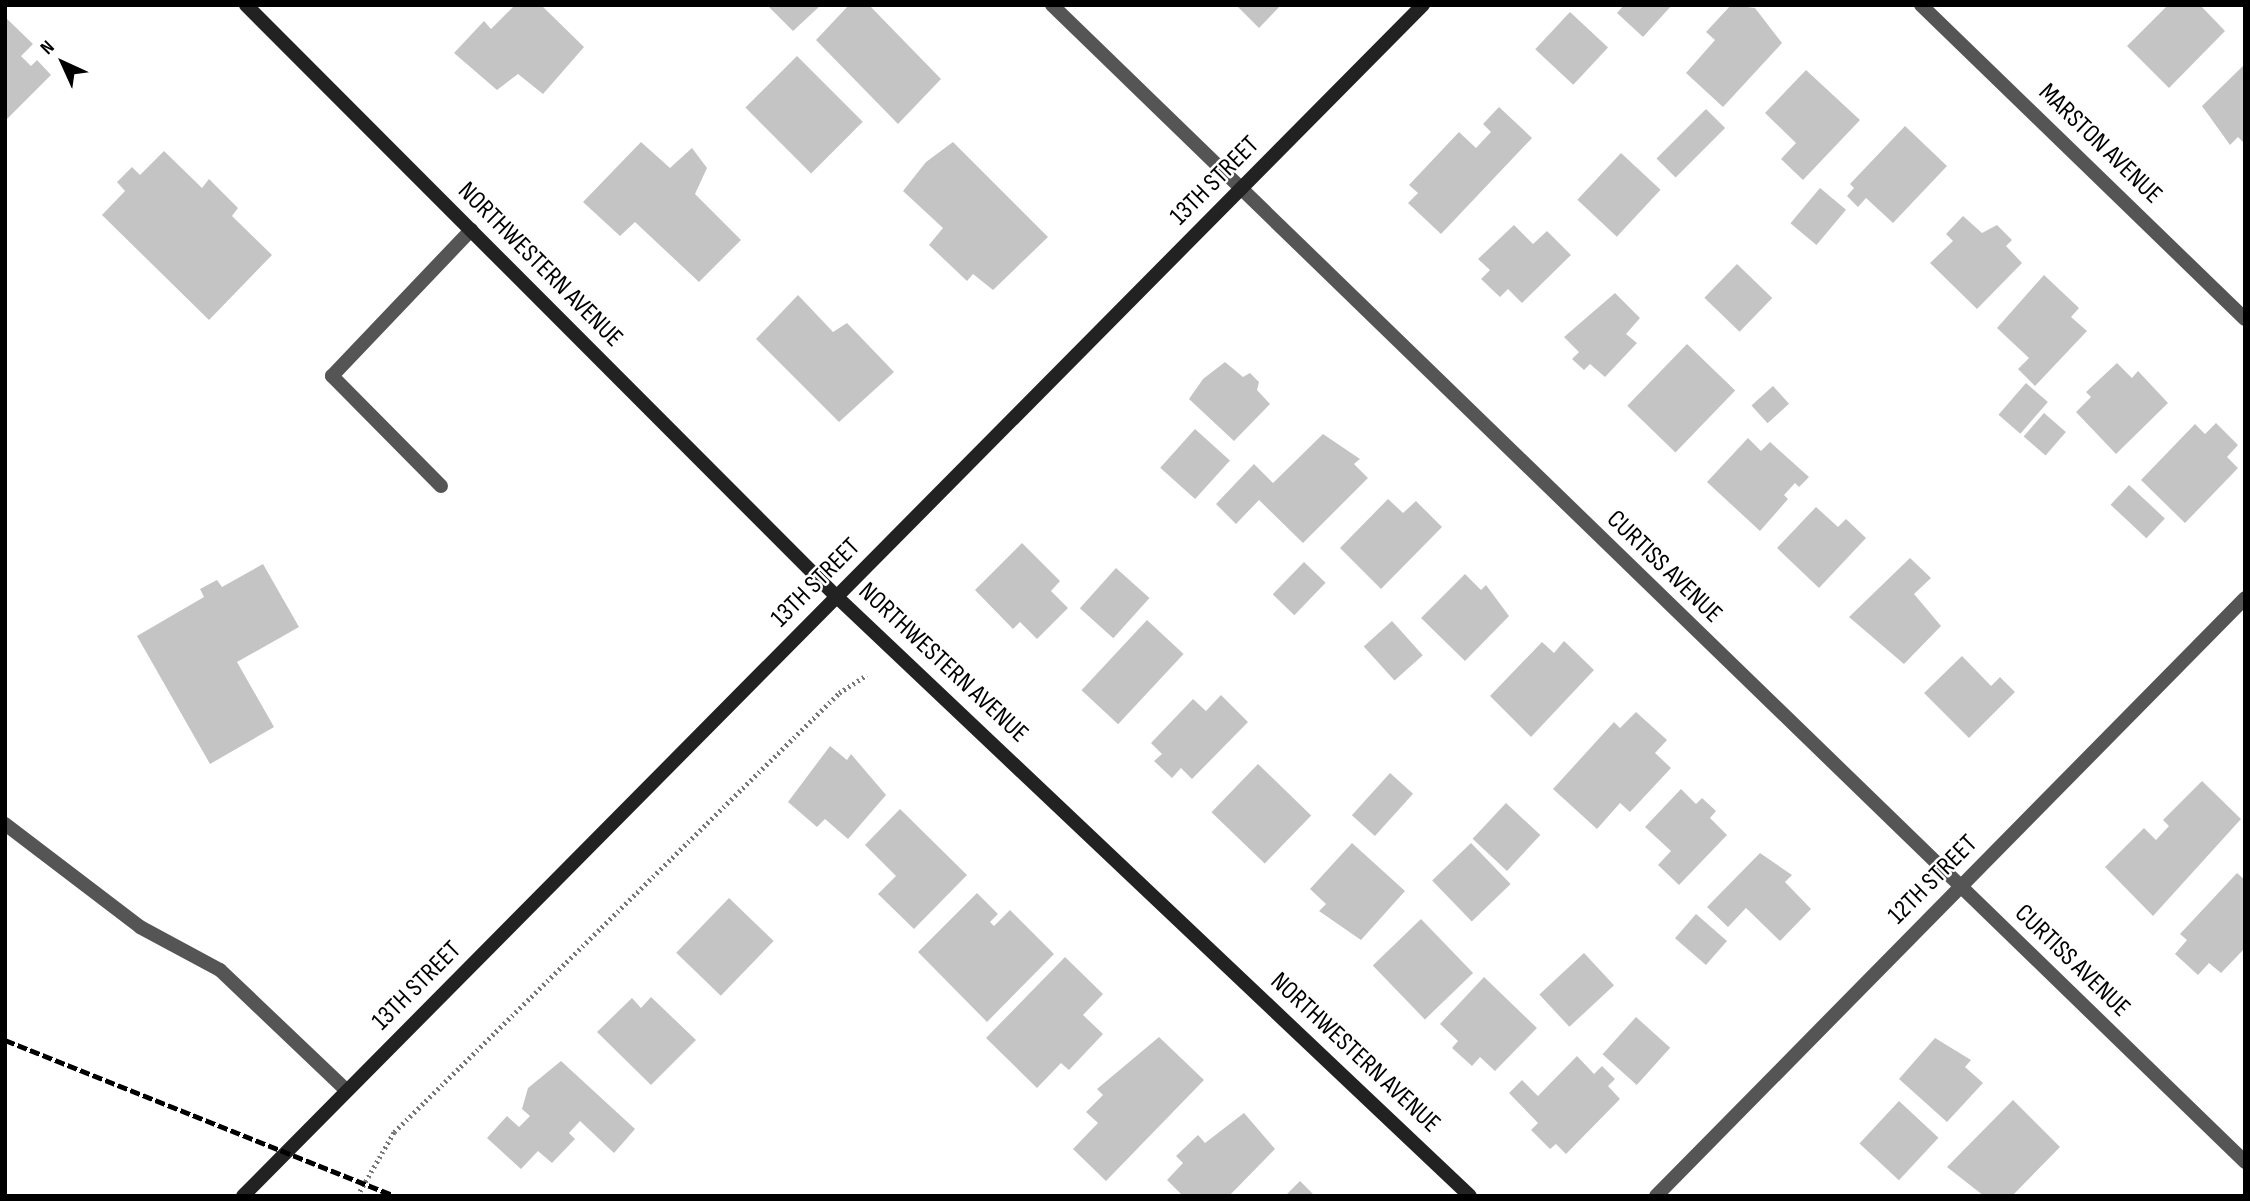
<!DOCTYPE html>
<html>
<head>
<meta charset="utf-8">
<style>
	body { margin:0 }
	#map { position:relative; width:2250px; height:1201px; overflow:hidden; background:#fff; font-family:"Sofia Sans Condensed",sans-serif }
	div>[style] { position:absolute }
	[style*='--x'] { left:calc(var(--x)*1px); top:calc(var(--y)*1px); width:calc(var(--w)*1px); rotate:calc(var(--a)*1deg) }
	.building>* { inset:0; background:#c4c4c4; transform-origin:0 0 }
	.path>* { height:4.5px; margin-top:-2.25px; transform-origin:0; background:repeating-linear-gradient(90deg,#777 0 2px,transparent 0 5.5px) }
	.lane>* { height:14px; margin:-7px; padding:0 7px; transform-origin:7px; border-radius:7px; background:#555 }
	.street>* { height:14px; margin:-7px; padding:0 7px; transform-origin:7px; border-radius:7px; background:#555 }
	.secondary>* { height:14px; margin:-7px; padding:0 7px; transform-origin:7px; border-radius:7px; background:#222 }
	.rail>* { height:5px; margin-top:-2.5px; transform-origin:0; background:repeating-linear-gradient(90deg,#000 0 10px,transparent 0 13.5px) }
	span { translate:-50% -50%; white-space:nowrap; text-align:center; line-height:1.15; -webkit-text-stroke:5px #fff; paint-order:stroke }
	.street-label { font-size:26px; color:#000 }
	.frame { position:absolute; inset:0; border:7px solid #000; pointer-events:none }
	.north { position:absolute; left:28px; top:28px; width:70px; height:70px; -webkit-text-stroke:5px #fff; paint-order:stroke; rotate:315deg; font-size:19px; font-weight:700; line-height:28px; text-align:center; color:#000 }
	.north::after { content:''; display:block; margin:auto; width:24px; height:32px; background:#000; clip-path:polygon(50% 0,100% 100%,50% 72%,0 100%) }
</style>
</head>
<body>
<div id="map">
	<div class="building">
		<div style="clip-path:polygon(515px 5px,541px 5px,584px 47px,543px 94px,518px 74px,497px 90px,454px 53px,484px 21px,491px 29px)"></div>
		<div style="clip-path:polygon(767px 5px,821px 5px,793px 31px)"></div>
		<div style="clip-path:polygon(849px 5px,869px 5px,941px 79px,898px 124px,816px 40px)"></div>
		<div style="clip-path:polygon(1236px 5px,1281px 5px,1259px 28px)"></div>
		<div style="clip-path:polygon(1624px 5px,1672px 5px,1643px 37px,1617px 13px)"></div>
		<div style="clip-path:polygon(1731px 5px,1755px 8px,1782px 43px,1723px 107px,1686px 73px,1715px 40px,1706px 32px)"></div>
		<div style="clip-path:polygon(2168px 5px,2200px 5px,2225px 31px,2169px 88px,2127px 46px)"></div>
		<div style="left:1570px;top:12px;width:52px;height:51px;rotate:43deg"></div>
		<div style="clip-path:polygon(5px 17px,33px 44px,21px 56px,31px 66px,37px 60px,51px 75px,5px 121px)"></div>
		<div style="left:797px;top:56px;width:93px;height:73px;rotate:45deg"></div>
		<div style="clip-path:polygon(2245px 64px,2245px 144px,2238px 137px,2230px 145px,2202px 106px)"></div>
		<div style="clip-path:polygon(1806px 70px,1860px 120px,1803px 180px,1781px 159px,1796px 143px,1765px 113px)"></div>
		<div style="clip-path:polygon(1499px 107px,1532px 138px,1441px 234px,1408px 203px,1418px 193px,1409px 185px,1459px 132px,1476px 148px,1491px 132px,1483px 124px)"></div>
		<div style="left:1706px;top:109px;width:27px;height:70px;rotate:45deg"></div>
		<div style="clip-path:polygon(1905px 126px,1947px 166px,1893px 223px,1866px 198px,1858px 207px,1847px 196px,1854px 188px,1850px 184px)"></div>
		<div style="clip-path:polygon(641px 142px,670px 168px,692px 148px,707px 168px,695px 194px,741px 240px,699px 282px,635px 222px,620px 236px,583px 202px)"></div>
		<div style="clip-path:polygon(953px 142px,1048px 237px,993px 290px,973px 274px,967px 281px,929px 245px,943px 228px,903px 191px,926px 162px)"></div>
		<div style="clip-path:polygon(164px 151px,202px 188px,209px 179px,238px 208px,232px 216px,272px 255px,209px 320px,102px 215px,125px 191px,117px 182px,132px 167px,140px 175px)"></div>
		<div style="left:1621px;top:153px;width:54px;height:64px;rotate:43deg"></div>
		<div style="left:1820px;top:188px;width:34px;height:46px;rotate:40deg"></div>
		<div style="clip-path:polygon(1963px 216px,1982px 233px,1997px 225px,2012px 240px,2006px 246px,2022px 263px,1977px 309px,1930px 263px,1953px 241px,1946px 234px)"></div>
		<div style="clip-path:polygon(1514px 225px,1533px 244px,1547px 231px,1571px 255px,1522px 303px,1508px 289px,1500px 297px,1481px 279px,1490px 270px,1478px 259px)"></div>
		<div style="left:1737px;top:264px;width:49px;height:47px;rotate:44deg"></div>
		<div style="clip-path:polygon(2044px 275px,2079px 308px,2071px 317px,2087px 331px,2035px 386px,2018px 369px,2029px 358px,1997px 328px)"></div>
		<div style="clip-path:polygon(1615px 293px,1640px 318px,1626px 334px,1637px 343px,1605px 377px,1590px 364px,1584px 370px,1572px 359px,1579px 352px,1564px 337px)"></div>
		<div style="clip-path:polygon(798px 295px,833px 332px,847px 323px,894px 372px,839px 422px,756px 339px)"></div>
		<div style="left:1687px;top:344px;width:67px;height:86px;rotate:44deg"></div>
		<div style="clip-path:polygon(1225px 362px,1243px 377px,1250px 373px,1259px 382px,1257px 390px,1270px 404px,1234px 441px,1189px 399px,1203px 379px)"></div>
		<div style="clip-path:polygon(2117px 363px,2132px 378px,2138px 371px,2168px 403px,2116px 454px,2076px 412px,2091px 397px,2086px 392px)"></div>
		<div style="left:2026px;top:383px;width:29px;height:42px;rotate:41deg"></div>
		<div style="left:1773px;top:386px;width:24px;height:29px;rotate:48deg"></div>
		<div style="left:2044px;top:413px;width:29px;height:31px;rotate:41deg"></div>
		<div style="clip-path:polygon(2216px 423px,2238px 445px,2227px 457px,2238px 468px,2185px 523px,2141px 480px,2195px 424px,2205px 434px)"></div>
		<div style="left:1195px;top:429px;width:47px;height:52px;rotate:42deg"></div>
		<div style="clip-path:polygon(1323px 434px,1360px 459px,1354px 464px,1368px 478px,1303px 543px,1259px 500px,1236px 524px,1216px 504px,1254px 464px,1273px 483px)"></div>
		<div style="clip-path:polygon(1748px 438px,1761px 451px,1770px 442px,1809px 477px,1799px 487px,1795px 483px,1784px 495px,1788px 499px,1760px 531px,1707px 482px)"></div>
		<div style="left:2129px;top:485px;width:49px;height:27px;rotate:43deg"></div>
		<div style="clip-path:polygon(1388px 499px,1403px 513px,1416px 501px,1442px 527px,1381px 589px,1340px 548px)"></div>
		<div style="clip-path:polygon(1816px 507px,1838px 527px,1846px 519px,1866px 538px,1819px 588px,1777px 548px)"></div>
		<div style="clip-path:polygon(1022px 543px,1060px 581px,1051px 591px,1068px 608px,1037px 639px,1020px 622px,1013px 629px,975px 590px)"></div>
		<div style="clip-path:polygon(1910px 558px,1931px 578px,1914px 594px,1941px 626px,1904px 664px,1849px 617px)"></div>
		<div style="left:1304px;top:562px;width:30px;height:45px;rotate:44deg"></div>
		<div style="clip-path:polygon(263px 564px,299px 627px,237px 662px,274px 727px,210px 764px,137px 636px,204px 597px,200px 589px,217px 580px,222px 587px)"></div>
		<div style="left:1116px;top:568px;width:45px;height:54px;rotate:42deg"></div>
		<div style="clip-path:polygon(1465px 574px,1481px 590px,1486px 585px,1509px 616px,1465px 661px,1421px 618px)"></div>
		<div style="left:1147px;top:620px;width:50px;height:96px;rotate:43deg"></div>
		<div style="left:1392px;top:621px;width:46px;height:38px;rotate:48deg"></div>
		<div style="clip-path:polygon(1564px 641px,1594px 670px,1531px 737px,1490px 696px,1542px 642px,1554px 653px)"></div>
		<div style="clip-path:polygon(1962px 656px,1991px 686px,2000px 677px,2015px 692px,1969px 738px,1924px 693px)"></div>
		<div style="clip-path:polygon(1221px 695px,1248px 722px,1192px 779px,1181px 768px,1172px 778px,1154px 761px,1162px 754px,1151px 743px,1193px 699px,1206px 711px)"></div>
		<div style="clip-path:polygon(1636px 712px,1667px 740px,1655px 753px,1671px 768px,1630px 812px,1620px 803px,1597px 829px,1553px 789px,1614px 722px,1620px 728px)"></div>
		<div style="clip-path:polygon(830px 746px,847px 760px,851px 754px,886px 795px,848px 839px,825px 819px,817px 827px,788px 802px)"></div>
		<div style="left:1258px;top:764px;width:74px;height:67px;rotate:44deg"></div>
		<div style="left:1390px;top:773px;width:31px;height:57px;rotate:42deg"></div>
		<div style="clip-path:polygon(2202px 781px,2241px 819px,2153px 916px,2105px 867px,2144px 828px,2156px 840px,2169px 826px,2163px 820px)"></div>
		<div style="clip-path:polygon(1681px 789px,1696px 804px,1702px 798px,1716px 811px,1710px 818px,1727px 835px,1679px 885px,1658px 865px,1671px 851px,1645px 827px)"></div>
		<div style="left:1506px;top:803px;width:47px;height:49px;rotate:43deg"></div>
		<div style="clip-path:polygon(900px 809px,967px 875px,914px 929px,878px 894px,896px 876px,865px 845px)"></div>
		<div style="clip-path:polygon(1352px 843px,1405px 891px,1361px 940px,1319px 911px,1326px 904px,1310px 889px)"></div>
		<div style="left:1471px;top:843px;width:57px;height:54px;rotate:46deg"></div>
		<div style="clip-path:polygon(1760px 853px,1792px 875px,1785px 882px,1811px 909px,1780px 941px,1746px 908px,1728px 927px,1707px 907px)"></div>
		<div style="clip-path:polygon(2237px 873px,2245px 880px,2245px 948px,2221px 973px,2209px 963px,2198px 975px,2175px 954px,2187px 940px,2180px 934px)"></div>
		<div style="clip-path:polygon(977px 893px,998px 914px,990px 922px,994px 926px,1010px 910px,1054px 954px,987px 1022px,918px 952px)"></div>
		<div style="left:729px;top:898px;width:62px;height:76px;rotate:44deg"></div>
		<div style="left:1696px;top:914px;width:41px;height:32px;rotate:41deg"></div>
		<div style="left:1421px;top:919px;width:75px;height:67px;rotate:46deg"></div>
		<div style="left:1584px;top:953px;width:44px;height:61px;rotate:47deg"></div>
		<div style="clip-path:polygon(1065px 957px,1103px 994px,1083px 1015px,1103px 1034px,1069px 1070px,1061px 1063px,1037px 1088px,986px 1038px)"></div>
		<div style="clip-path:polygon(1484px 977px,1537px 1028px,1495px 1071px,1480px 1057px,1472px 1066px,1452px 1048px,1458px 1041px,1440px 1024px)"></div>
		<div style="clip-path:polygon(651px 997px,696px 1040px,651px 1085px,597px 1032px,632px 998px,641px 1008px)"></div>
		<div style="left:1636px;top:1017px;width:46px;height:50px;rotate:42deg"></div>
		<div style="clip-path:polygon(1159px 1037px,1204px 1080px,1106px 1181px,1073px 1149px,1098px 1123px,1086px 1112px,1103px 1095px,1097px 1089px)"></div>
		<div style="clip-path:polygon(1935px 1038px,1971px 1060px,1965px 1067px,1983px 1083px,1947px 1122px,1899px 1079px)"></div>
		<div style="clip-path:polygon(1577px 1056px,1594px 1074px,1602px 1066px,1615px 1079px,1608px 1086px,1620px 1099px,1566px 1154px,1556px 1144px,1550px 1149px,1531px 1130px,1538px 1123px,1509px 1093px,1522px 1080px,1538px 1096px)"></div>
		<div style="clip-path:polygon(561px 1061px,635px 1129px,614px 1153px,580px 1121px,569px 1133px,575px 1139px,552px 1163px,538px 1151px,521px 1169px,487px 1138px,507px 1116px,519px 1127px,530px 1116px,522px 1109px,528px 1088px)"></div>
		<div style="clip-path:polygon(2013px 1100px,2060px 1147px,2012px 1196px,1984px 1196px,1947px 1167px)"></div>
		<div style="left:1899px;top:1101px;width:54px;height:58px;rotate:43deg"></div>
		<div style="clip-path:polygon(1244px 1113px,1275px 1149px,1229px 1196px,1183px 1196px,1167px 1180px,1183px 1163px,1176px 1156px,1198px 1135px,1205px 1143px)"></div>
		<div style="clip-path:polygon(1300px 1181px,1315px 1196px,1285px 1196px)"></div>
	</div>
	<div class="path">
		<div style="--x:357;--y:1196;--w:74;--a:-60"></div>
		<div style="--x:394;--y:1132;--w:625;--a:-44.61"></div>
		<div style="--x:839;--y:693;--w:33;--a:-33"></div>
	</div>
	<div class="lane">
		<div style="--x:441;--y:486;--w:155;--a:-134.7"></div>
		<div style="--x:332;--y:376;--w:202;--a:-46.4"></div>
		<div style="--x:5;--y:824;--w:170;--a:37.3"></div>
		<div style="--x:140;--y:927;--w:91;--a:28.3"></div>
		<div style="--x:220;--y:970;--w:175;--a:43.6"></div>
	</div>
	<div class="street">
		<div style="--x:1052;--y:5;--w:1662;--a:44.12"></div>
		<div style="--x:1921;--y:5;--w:451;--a:44.1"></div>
		<div style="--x:1656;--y:1196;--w:839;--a:-45.43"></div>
	</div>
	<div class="secondary">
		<div style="--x:246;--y:5;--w:837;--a:45.05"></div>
		<div style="--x:837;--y:597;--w:871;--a:43.42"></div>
		<div style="--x:243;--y:1196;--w:1677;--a:-45.27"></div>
	</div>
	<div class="rail">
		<div style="--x:5;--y:1040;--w:421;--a:21.8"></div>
	</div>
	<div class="street-label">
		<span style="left:2100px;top:144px;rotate:44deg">MARSTON AVENUE</span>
		<span style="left:1215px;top:181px;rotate:-45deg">13TH STREET</span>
		<span style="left:540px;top:265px;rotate:45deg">NORTHWESTERN AVENUE</span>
		<span style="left:1664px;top:567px;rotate:44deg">CURTISS AVENUE</span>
		<span style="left:816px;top:583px;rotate:-45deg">13TH STREET</span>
		<span style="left:943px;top:663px;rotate:43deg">NORTHWESTERN AVENUE</span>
		<span style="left:1933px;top:880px;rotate:-45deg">12TH STREET</span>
		<span style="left:2072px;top:961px;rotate:44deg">CURTISS AVENUE</span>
		<span style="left:417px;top:986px;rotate:-45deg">13TH STREET</span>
		<span style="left:1355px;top:1053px;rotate:43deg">NORTHWESTERN AVENUE</span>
	</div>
	<div class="frame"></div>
	<div class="north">N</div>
</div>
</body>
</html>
